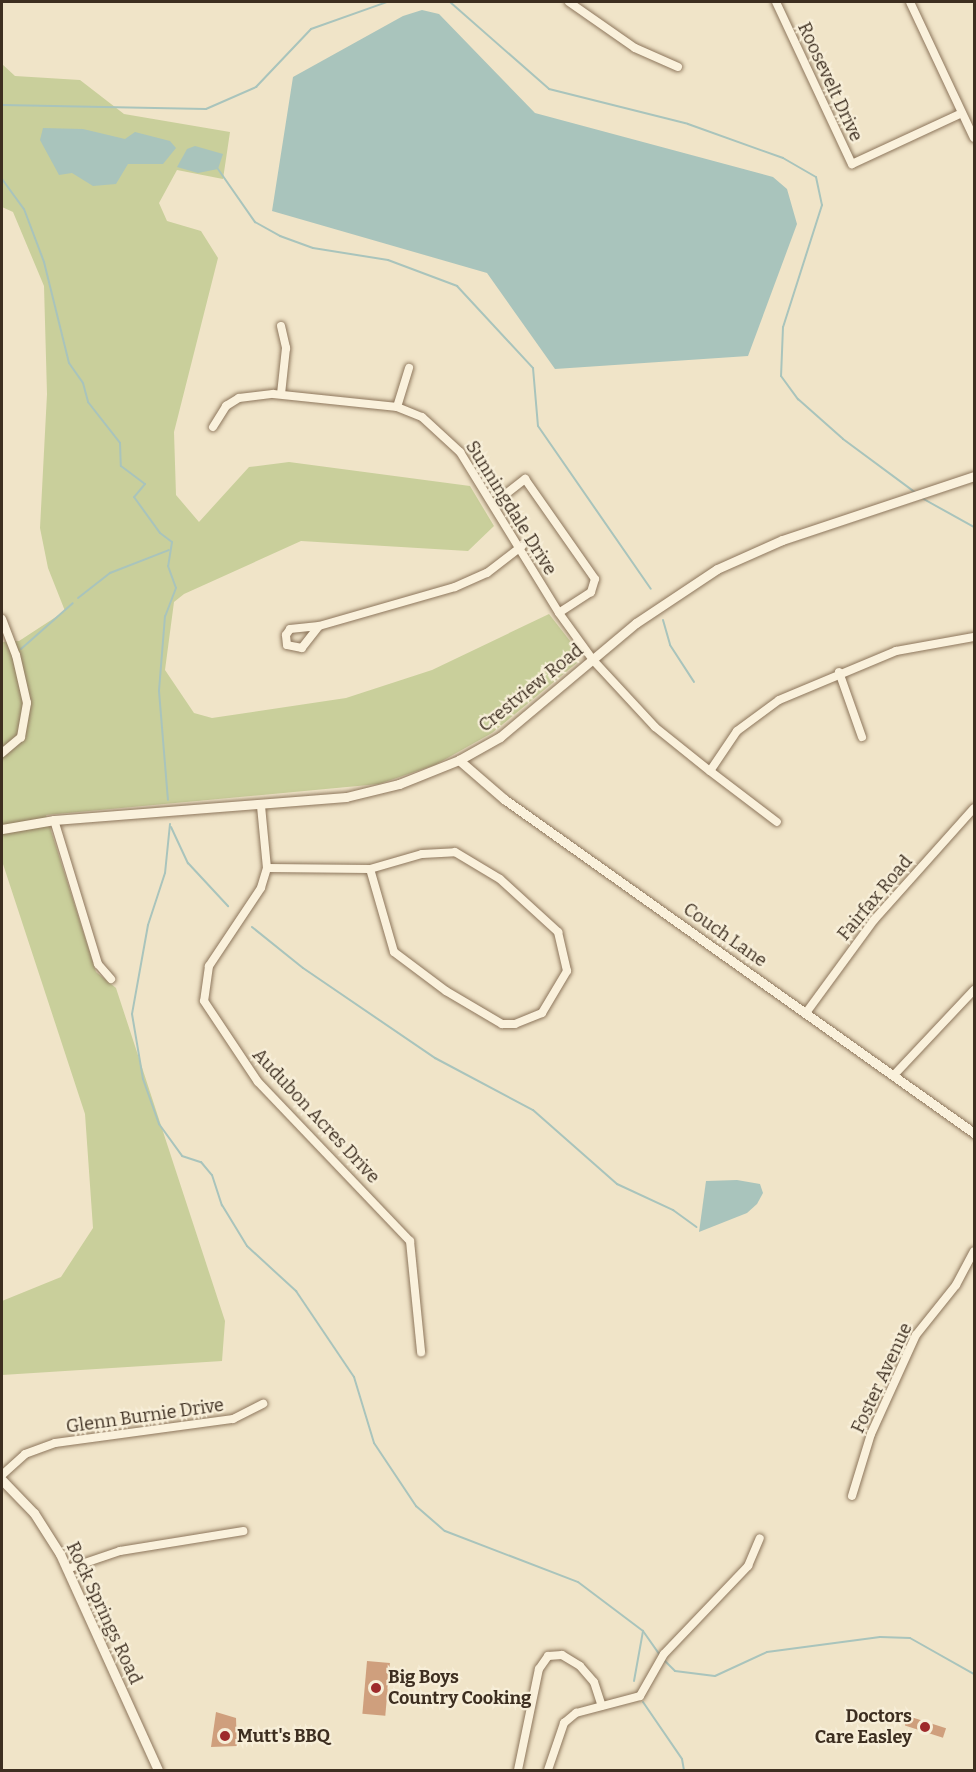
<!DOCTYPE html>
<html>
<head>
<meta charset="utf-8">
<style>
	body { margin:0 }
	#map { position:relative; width:976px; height:1772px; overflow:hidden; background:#f0e4c8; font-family:Bitter,serif }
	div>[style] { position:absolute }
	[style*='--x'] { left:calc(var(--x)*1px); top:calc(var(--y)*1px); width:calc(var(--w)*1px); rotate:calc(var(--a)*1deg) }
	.green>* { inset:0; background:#c9cf9b }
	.water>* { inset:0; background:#a9c4bc }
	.stream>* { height:2px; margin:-1px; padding:0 1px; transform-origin:1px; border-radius:1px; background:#a9c4bc }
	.building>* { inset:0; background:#cf9f7d; transform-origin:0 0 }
	.roads { filter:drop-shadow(0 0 2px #8d765c) drop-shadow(0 0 2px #8d765c) }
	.minor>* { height:8px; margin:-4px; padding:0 4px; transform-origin:4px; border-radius:4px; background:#faf1dc }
	.tertiary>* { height:9px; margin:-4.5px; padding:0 4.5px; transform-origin:4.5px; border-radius:4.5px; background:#faf1dc }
	.dots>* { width:16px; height:16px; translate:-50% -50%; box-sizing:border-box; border:3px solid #f7eed8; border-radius:50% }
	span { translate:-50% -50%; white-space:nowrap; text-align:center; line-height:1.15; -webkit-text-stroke:4.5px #f7eed8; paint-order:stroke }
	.street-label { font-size:18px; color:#3d2e20 }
	.poi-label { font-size:18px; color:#3d2e20; font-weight:700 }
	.left { translate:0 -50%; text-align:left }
	.right { translate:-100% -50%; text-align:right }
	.frame { position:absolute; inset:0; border:3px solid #3d2e20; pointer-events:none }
</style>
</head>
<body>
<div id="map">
	<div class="green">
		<div style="clip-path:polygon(2px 64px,15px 76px,80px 80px,124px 114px,230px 132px,223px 179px,177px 170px,159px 203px,167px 221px,201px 231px,218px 258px,174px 432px,176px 495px,199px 522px,249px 467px,289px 462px,470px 486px,494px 526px,468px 551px,301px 541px,184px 594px,174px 602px,165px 670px,194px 713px,212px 718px,346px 698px,432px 670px,549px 614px,574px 646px,578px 662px,492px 733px,435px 765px,379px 784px,46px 815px,96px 972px,116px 988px,225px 1321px,222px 1361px,2px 1375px,2px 1301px,61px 1277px,93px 1228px,85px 1114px,2px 861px,2px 642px,19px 641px,65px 611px,48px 568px,40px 528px,47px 394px,44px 286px,13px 212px,2px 207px)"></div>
	</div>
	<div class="water">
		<div style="clip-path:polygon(422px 10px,439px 14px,535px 113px,773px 177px,787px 189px,797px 224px,748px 356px,555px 369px,487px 273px,272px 211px,293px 77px,403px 16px)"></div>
		<div style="clip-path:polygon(43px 128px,83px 129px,125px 139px,135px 132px,170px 141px,176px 148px,163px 164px,128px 164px,116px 184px,93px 186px,72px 173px,59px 175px,40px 140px)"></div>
		<div style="clip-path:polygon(195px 146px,223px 154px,218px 169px,198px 173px,177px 167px,187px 149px)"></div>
		<div style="clip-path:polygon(737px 1180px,760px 1184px,763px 1193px,757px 1204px,747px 1213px,699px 1232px,706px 1181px)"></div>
	</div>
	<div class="stream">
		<div style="--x:450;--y:2;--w:132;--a:41.3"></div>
		<div style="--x:549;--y:89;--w:143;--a:14.1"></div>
		<div style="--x:688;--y:124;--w:101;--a:19.7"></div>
		<div style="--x:783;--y:158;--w:38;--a:30"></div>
		<div style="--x:816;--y:177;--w:29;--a:78"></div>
		<div style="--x:822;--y:205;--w:128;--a:107.7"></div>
		<div style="--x:783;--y:327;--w:49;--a:92.3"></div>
		<div style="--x:781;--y:376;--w:29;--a:54"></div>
		<div style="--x:798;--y:399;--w:60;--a:41.6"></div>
		<div style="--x:843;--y:439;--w:91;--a:36.5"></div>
		<div style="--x:2;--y:105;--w:204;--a:1.1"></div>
		<div style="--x:206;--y:109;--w:55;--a:-23.7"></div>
		<div style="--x:256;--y:87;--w:80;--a:-46.5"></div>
		<div style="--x:311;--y:29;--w:81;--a:-19.6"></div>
		<div style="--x:218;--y:169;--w:65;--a:55.1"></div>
		<div style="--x:255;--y:222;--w:29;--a:29"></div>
		<div style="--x:280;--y:236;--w:35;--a:20"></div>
		<div style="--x:313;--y:248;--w:76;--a:9.1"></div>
		<div style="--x:388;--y:260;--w:74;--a:20.6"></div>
		<div style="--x:457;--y:286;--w:112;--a:47.2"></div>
		<div style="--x:533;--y:368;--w:58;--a:85.1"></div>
		<div style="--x:538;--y:426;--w:198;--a:55.3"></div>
		<div style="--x:2;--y:179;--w:37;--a:54"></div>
		<div style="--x:24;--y:209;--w:57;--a:69.3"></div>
		<div style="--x:44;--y:262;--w:104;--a:76.1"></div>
		<div style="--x:69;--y:363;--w:24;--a:55"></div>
		<div style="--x:83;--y:383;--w:20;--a:75"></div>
		<div style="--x:88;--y:402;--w:52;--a:52"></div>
		<div style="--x:120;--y:443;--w:23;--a:88"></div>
		<div style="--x:121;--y:466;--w:30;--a:37"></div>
		<div style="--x:145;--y:484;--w:17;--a:130"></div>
		<div style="--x:134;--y:497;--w:44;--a:54.2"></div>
		<div style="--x:160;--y:533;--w:15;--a:37"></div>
		<div style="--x:172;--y:542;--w:24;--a:99"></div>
		<div style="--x:168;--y:566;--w:23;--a:70"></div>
		<div style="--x:176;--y:588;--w:30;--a:111"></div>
		<div style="--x:165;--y:616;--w:75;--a:94.6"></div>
		<div style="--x:159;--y:691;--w:109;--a:85.3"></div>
		<div style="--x:920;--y:497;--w:62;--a:29.1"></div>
		<div style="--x:78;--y:598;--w:41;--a:-38"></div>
		<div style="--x:110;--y:573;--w:63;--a:-21.3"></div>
		<div style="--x:663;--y:620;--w:26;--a:74"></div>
		<div style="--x:670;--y:645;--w:44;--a:57"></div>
		<div style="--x:21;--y:649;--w:69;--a:-41.5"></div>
		<div style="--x:170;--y:824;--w:49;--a:95.8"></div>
		<div style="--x:165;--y:873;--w:55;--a:108.1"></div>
		<div style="--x:148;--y:925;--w:90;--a:100.2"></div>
		<div style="--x:132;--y:1014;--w:66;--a:80.4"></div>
		<div style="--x:143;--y:1079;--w:48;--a:70.4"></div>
		<div style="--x:159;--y:1124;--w:39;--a:54"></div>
		<div style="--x:182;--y:1156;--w:20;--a:18"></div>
		<div style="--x:201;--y:1162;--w:17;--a:50"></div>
		<div style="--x:212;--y:1175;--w:32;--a:72"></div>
		<div style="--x:222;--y:1205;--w:48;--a:58.6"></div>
		<div style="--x:247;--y:1246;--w:67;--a:42.6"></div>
		<div style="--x:296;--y:1291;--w:104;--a:56"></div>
		<div style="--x:354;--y:1377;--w:69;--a:73.1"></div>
		<div style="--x:374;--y:1443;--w:76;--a:56.3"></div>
		<div style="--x:416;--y:1506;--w:38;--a:41"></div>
		<div style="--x:445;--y:1531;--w:142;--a:21"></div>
		<div style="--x:578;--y:1582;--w:81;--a:37"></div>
		<div style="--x:643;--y:1631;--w:28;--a:55"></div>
		<div style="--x:171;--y:827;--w:40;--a:65"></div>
		<div style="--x:188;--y:863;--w:59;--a:47.1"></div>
		<div style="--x:252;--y:927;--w:65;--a:38.8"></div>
		<div style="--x:303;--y:968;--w:160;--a:34.3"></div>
		<div style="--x:435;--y:1058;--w:111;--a:28"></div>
		<div style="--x:533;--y:1110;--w:112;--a:41.4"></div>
		<div style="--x:617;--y:1184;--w:62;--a:24.9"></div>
		<div style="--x:673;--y:1210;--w:29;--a:36"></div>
		<div style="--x:663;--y:1659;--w:17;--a:45"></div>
		<div style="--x:675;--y:1671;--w:40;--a:7.1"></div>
		<div style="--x:715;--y:1676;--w:57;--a:-24.8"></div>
		<div style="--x:767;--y:1652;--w:114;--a:-7.6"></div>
		<div style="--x:880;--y:1637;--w:30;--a:2"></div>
		<div style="--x:910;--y:1638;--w:73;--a:29.4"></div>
		<div style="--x:634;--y:1681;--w:51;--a:-79.8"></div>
		<div style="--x:643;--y:1702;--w:69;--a:55.6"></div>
		<div style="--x:682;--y:1759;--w:11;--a:80"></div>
	</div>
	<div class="building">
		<div style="left:367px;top:1661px;width:23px;height:53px;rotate:5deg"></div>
		<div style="clip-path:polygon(216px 1712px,236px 1718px,237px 1746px,211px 1747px)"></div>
		<div style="left:908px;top:1716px;width:40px;height:10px;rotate:18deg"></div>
	</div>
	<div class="roads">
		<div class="minor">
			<div style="--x:569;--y:2;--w:80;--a:34.9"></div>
			<div style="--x:635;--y:48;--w:47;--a:23.8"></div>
			<div style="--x:776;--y:2;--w:179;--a:64.9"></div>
			<div style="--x:852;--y:164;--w:121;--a:-24.9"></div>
			<div style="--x:910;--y:2;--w:150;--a:64.8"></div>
			<div style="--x:281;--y:326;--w:23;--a:77"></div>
			<div style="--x:286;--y:348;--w:46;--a:96.2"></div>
			<div style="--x:397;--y:407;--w:41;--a:-72.9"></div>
			<div style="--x:213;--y:427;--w:25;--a:-58"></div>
			<div style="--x:226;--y:406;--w:15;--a:-32"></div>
			<div style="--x:239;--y:398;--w:34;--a:-7"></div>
			<div style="--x:273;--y:394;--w:125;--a:6"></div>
			<div style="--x:397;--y:407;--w:27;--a:22"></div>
			<div style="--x:422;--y:417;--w:52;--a:42.6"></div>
			<div style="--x:460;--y:452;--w:189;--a:58.4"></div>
			<div style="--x:559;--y:613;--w:58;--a:54.1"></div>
			<div style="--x:593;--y:660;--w:91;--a:47.2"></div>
			<div style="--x:655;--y:727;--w:70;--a:38.7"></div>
			<div style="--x:710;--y:771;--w:48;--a:-56"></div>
			<div style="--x:737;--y:731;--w:52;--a:-36.4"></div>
			<div style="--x:779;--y:700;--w:127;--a:-22.7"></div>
			<div style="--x:896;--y:651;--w:79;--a:-10.2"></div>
			<div style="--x:493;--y:504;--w:41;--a:-38"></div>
			<div style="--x:525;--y:479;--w:122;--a:55"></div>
			<div style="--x:595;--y:579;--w:14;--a:107"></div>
			<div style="--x:591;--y:592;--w:38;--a:147"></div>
			<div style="--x:2;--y:619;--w:39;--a:69"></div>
			<div style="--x:16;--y:655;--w:49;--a:77.1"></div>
			<div style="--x:27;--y:703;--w:35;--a:100"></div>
			<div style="--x:21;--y:737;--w:25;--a:140"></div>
			<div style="--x:319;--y:626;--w:28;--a:128"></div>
			<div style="--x:302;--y:648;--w:15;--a:-169"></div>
			<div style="--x:287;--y:645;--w:10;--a:-96"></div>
			<div style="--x:286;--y:635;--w:7;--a:-56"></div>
			<div style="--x:290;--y:629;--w:29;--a:-6"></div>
			<div style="--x:319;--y:626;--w:141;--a:-16"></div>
			<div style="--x:455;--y:587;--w:35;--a:-24"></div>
			<div style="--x:487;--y:573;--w:44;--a:-37.6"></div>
			<div style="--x:839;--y:672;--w:69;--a:70.5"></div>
			<div style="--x:710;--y:771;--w:84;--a:37.3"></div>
			<div style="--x:261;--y:806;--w:62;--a:84.5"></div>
			<div style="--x:267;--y:868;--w:21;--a:107"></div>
			<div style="--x:261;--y:888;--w:94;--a:123.7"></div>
			<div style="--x:209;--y:966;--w:35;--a:98"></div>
			<div style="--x:204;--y:1001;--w:97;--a:56.3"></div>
			<div style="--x:258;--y:1082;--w:220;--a:46.3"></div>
			<div style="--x:410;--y:1241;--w:112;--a:84.3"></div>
			<div style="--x:54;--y:820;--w:151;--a:73"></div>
			<div style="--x:98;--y:964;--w:20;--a:49"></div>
			<div style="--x:267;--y:868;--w:103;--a:0.6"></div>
			<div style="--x:370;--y:869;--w:54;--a:-16.1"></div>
			<div style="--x:422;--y:854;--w:33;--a:-3"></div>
			<div style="--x:455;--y:852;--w:52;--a:31"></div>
			<div style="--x:500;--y:879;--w:79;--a:42.4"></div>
			<div style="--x:558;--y:932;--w:40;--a:77"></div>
			<div style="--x:567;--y:971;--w:49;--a:120.8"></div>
			<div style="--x:542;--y:1013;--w:29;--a:158"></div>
			<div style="--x:515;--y:1024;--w:13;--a:180"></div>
			<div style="--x:502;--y:1024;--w:65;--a:-149.5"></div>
			<div style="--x:446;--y:991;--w:65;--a:-143.1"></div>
			<div style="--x:394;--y:952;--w:86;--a:-106.1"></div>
			<div style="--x:806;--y:1013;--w:115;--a:-53.8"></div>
			<div style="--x:874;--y:920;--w:150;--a:-48.2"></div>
			<div style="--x:894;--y:1075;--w:117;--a:-46.7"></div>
			<div style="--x:2;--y:1475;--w:31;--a:-42"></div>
			<div style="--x:25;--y:1454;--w:32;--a:-20"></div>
			<div style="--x:55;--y:1443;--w:180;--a:-7.7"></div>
			<div style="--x:233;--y:1419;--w:34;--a:-27"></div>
			<div style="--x:852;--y:1496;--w:65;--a:-73"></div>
			<div style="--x:871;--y:1434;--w:109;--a:-65.6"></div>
			<div style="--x:916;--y:1335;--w:64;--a:-51.3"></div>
			<div style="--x:956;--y:1285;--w:38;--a:-62"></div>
			<div style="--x:67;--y:1569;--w:56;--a:-18.8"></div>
			<div style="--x:120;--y:1551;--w:125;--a:-9.2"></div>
			<div style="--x:518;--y:1770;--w:103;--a:-78.3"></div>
			<div style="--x:539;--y:1669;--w:16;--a:-55"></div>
			<div style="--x:548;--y:1656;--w:14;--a:-4"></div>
			<div style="--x:562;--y:1655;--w:21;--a:31"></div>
			<div style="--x:580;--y:1666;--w:21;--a:49"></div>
			<div style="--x:594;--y:1682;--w:25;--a:72"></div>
			<div style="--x:548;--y:1770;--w:50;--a:-71.2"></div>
			<div style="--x:564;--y:1723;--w:16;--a:-40"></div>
			<div style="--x:576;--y:1713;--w:66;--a:-14.9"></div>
			<div style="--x:640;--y:1696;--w:48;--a:-60.3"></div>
			<div style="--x:664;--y:1654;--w:122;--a:-46.3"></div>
			<div style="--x:748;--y:1566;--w:30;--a:-67"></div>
		</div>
		<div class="tertiary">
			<div style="--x:459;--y:760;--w:60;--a:40.9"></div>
			<div style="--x:504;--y:799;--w:577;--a:35.4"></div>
			<div style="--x:2;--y:829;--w:53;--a:-9.8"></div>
			<div style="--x:54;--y:820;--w:293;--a:-4.5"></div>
			<div style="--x:346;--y:797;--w:55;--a:-13.8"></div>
			<div style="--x:399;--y:784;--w:65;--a:-21.8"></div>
			<div style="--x:459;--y:760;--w:47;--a:-29.3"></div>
			<div style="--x:500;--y:737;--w:177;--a:-40"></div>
			<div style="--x:636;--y:623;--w:97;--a:-33.7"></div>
			<div style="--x:717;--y:569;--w:71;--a:-24"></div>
			<div style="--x:782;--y:540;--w:202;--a:-18.4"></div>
			<div style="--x:2;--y:1480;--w:46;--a:45.9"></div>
			<div style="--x:34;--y:1513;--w:49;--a:57.6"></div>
			<div style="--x:60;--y:1554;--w:237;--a:65.6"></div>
		</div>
	</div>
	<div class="dots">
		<div style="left:376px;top:1688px;background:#9e2a2b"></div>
		<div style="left:925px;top:1727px;background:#9e2a2b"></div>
		<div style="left:225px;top:1736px;background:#9e2a2b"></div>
	</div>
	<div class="street-label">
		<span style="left:830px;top:82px;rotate:65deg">Roosevelt Drive</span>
		<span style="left:511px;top:508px;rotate:58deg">Sunningdale Drive</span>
		<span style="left:531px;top:688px;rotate:-39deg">Crestview Road</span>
		<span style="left:875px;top:898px;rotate:-50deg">Fairfax Road</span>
		<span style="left:725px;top:935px;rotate:35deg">Couch Lane</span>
		<span style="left:316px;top:1116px;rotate:47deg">Audubon Acres Drive</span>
		<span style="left:882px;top:1378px;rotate:-65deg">Foster Avenue</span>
		<span style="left:145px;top:1416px;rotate:-8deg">Glenn Burnie Drive</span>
		<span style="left:104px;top:1613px;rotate:65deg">Rock Springs Road</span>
	</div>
	<div class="poi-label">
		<span class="left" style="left:388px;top:1688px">Big Boys<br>Country Cooking</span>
		<span class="right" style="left:912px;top:1727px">Doctors<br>Care Easley</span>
		<span class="left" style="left:237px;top:1736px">Mutt's BBQ</span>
	</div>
	<div class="frame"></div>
</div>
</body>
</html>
